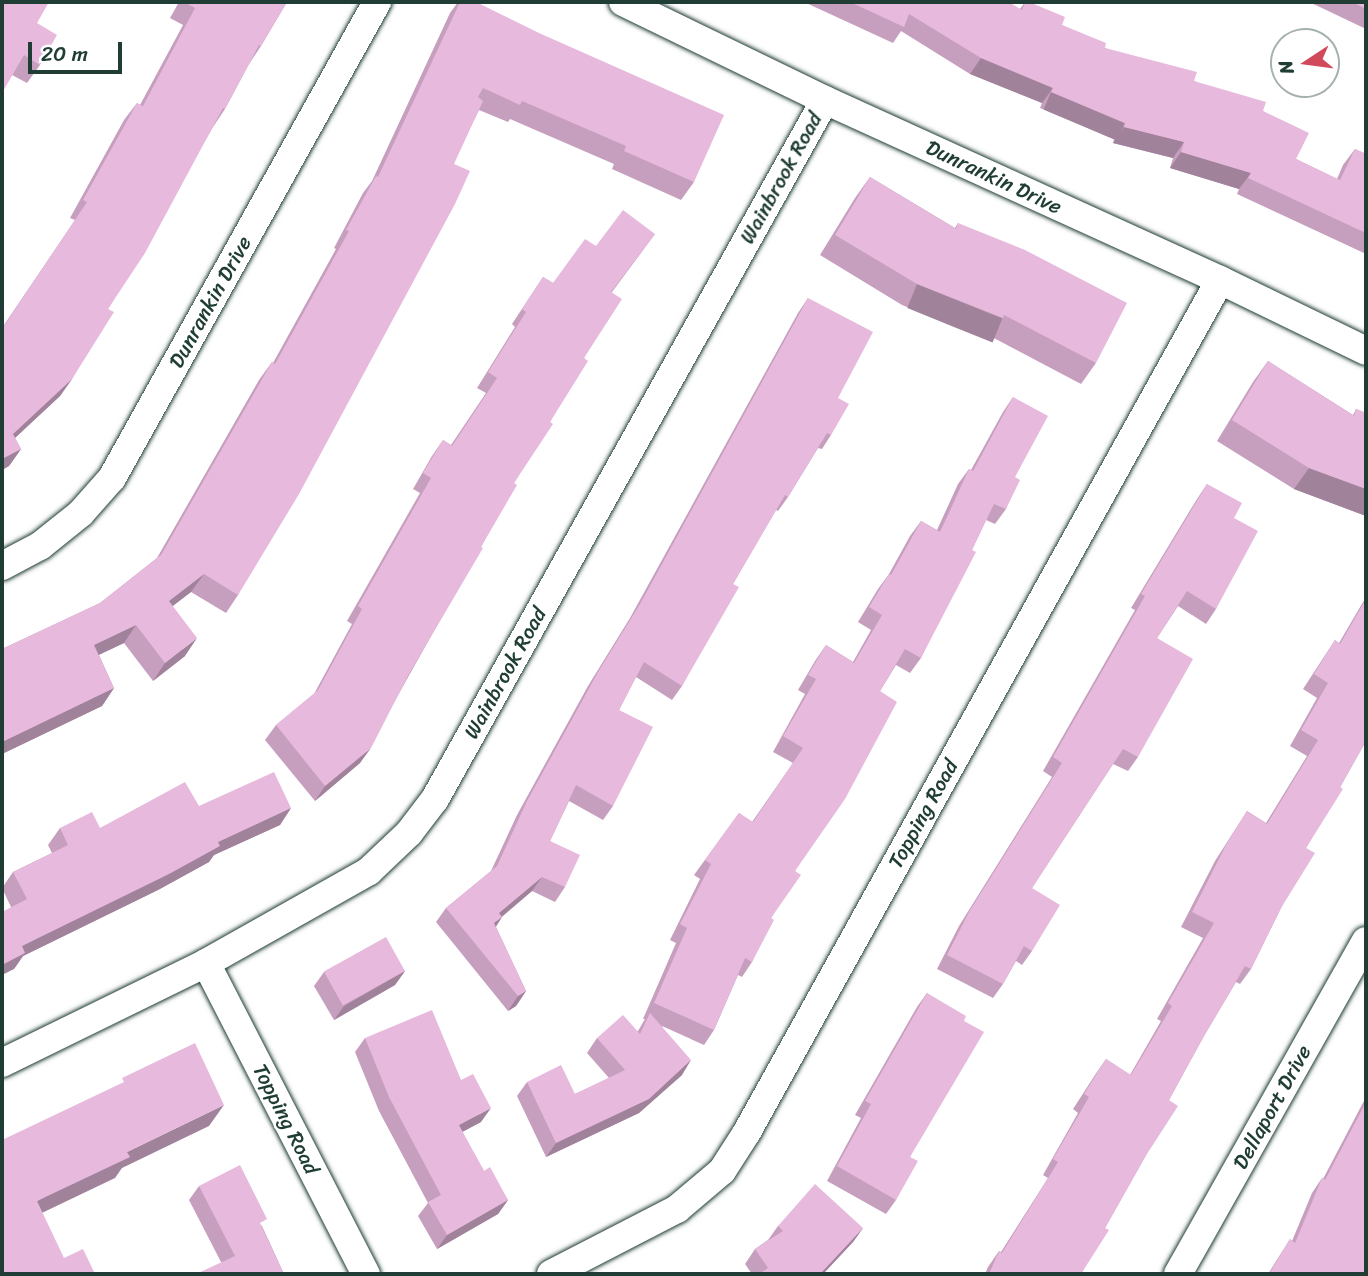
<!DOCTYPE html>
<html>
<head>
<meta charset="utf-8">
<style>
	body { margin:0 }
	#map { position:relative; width:1368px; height:1276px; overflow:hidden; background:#fff; font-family:Sriracha,sans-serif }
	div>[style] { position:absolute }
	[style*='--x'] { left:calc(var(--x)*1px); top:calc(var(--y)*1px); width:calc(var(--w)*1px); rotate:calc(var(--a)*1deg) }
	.roads { filter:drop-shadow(0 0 2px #1f3d34) drop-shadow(0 0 2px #1f3d34) }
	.street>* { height:28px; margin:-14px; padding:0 14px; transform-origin:14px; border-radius:14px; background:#fff }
	.wall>* { inset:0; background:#c69fbe }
	.shaded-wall>* { inset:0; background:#a1829b; transform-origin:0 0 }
	.building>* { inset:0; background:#e6b9dd; transform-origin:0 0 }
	span { translate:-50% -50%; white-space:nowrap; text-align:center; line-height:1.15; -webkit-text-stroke:5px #fff; paint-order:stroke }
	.street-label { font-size:21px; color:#1f3d34 }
	.frame { position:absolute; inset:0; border:4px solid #1f3d34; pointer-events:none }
	.north { position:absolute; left:1270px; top:28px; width:70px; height:70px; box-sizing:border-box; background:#fff; border:2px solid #a5b1ae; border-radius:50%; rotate:257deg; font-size:19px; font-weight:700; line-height:28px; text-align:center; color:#1f3d34 }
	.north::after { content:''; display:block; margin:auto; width:24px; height:32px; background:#d1495b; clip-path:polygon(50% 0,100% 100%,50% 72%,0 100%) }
	.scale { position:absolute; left:28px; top:42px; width:94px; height:32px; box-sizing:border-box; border:4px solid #1f3d34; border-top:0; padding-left:9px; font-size:21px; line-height:24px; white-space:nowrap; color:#1f3d34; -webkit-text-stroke:5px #fff; paint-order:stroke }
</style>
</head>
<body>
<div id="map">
	<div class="roads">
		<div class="street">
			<div style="--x:623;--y:2;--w:225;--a:25.9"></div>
			<div style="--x:825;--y:100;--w:434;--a:24.5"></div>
			<div style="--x:1220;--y:280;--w:162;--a:25.9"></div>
			<div style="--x:2;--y:566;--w:43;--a:-27.8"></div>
			<div style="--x:40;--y:546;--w:53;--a:-38.8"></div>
			<div style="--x:81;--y:513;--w:47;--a:-48.5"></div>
			<div style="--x:112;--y:478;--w:545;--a:-60.89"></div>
			<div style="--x:206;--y:963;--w:350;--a:62.8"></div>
			<div style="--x:2;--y:1063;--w:227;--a:-26.1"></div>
			<div style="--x:206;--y:963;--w:187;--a:-29.4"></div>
			<div style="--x:369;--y:871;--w:55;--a:-43.5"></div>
			<div style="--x:409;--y:833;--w:43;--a:-52.6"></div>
			<div style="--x:435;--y:799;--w:800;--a:-60.84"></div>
			<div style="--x:551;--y:1274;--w:142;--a:-27.3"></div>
			<div style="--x:677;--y:1209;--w:59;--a:-40.2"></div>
			<div style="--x:722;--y:1171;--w:46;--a:-57.3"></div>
			<div style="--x:747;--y:1132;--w:974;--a:-60.96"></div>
			<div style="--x:1178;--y:1274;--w:382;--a:-60.6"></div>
		</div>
	</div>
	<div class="wall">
		<div style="clip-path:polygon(179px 2px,287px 2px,261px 46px,249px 64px,225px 109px,213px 127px,108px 309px,72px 379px,60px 396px,15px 438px,21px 449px,9px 466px,2px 470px,2px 328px,75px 220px,70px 218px,124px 120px,137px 103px,140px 105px,183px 25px,170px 18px)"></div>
		<div style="clip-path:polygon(458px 2px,476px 2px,694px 182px,681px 200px,612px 169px,614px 164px,510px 119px,508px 122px,479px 110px,238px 595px,226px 613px,191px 592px,172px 606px,185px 656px,153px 681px,124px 643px,99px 655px,114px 688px,102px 706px,2px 754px,2px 649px,100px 603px,157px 558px,259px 380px,272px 362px,273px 363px,336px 249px,334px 248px,363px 193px,372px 181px,450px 13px)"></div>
		<div style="clip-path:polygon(804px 2px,1008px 2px,1020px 9px,1025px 2px,1062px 25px,1105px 48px,1194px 81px,1263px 111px,1296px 159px,1337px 179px,1343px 165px,1355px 149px,1366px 154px,1366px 254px,1237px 194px,1239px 189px,1170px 168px,1173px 158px,1113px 143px,1114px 139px,1040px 108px,1042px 103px,970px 74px,901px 31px,893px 43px)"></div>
		<div style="clip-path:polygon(1309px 2px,1366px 2px,1366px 29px)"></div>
		<div style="clip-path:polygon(37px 23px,40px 65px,27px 83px,12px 75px)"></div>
		<div style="clip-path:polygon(870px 177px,955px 228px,958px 223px,1096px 363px,1081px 384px,990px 336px,988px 339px,902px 305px,820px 255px,855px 198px)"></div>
		<div style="clip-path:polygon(655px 234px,612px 292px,584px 358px,550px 422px,514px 483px,481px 547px,360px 763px,315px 801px,265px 740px,276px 725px,314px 694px,352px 624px,347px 621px,420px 493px,413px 489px,432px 456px,443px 440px,451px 445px,486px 393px,477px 388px,515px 327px,512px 324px,543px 277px,553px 283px,596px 246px)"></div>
		<div style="clip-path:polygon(808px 298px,838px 398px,831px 435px,822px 449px,818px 448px,788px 497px,778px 511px,776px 510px,733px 584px,682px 686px,672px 700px,636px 677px,619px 710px,613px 806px,603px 820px,569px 801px,550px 841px,565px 887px,555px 902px,532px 891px,502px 917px,496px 927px,526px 991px,516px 1006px,508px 1011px,436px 922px,446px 908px,491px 871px,517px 815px,588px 686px,630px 618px,798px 313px)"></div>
		<div style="clip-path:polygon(1268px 361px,1353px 415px,1356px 409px,1366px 413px,1366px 516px,1294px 489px,1217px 441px,1253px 382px)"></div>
		<div style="clip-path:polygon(1013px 397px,1015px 477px,1006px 509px,995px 524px,986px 520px,921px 658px,910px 673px,896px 665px,880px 691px,795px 871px,771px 918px,752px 962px,742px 977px,738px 975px,714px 1030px,704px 1045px,662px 1026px,682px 1075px,639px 1113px,546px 1157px,517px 1096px,527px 1082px,575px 1094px,609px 1078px,587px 1053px,597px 1038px,638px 1031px,645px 1019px,643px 1019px,676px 943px,670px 940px,700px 879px,694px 875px,739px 813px,752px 822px,793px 763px,773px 752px,805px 694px,798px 690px,815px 661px,826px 645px,853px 662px,871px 630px,858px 622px,878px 589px,889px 574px,910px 536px,921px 521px,937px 530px,958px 484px,969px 469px,971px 470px,1003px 412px)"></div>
		<div style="clip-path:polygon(1207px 484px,1234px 518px,1216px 609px,1206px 624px,1178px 606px,1157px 638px,1138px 757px,1128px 771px,1113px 764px,1032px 888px,1032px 951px,1022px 965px,1016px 961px,1003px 984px,993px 998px,937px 969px,959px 926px,1052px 777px,1043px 771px,1135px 610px,1131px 608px,1197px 499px)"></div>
		<div style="clip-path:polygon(1366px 597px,1366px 741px,1306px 848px,1281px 908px,1251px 969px,1240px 984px,1236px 982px,1204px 1036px,1169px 1100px,1145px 1157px,1105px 1228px,1081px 1274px,985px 1274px,988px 1267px,999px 1251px,1001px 1252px,1048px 1178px,1043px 1175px,1078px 1113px,1073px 1109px,1095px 1075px,1106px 1059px,1130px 1075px,1161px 1021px,1157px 1019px,1203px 938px,1181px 927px,1215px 861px,1247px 811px,1266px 823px,1307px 756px,1290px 746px,1317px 698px,1303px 689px,1335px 640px,1339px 643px)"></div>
		<div style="clip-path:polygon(199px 806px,291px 808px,280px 825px,214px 855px,209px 862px,158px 890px,23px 956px,14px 969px,11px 907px,2px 888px,13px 872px,52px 853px,48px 845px,60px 828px,100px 828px)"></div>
		<div style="clip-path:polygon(405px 971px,395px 985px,334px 1020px,314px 986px,324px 972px)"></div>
		<div style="clip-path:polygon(927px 993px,964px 1021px,910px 1157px,896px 1200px,886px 1214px,827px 1181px,861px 1118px,855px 1115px,917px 1007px)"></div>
		<div style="clip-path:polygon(365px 1038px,461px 1080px,481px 1122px,462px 1132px,484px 1171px,508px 1200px,498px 1214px,437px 1249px,418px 1216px,428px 1203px,379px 1111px,355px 1052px)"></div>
		<div style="clip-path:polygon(1366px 1097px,1366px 1274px,1268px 1274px,1290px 1239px,1292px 1241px,1312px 1193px,1322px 1178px,1323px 1179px)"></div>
		<div style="clip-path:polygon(199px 1186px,262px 1226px,284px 1274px,221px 1262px,189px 1200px)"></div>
		<div style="clip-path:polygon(778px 1226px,863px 1228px,853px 1242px,823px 1274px,752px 1274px,745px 1264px,755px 1249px,768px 1240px)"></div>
	</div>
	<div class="shaded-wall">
		<div style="clip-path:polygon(981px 58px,1053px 88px,1042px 103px,970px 74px)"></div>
		<div style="left:1051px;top:92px;width:80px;height:19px;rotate:23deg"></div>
		<div style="clip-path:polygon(1124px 127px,1184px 142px,1173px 158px,1113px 143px)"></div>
		<div style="clip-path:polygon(1181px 152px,1251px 173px,1239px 189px,1170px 168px)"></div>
		<div style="left:917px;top:284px;width:92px;height:26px;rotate:22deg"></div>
		<div style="clip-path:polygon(72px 379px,60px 396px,2px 450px,13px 434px)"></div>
		<div style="clip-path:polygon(21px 449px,9px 466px,2px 470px,2px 459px)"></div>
		<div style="clip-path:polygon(1309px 468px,1366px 489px,1366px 516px,1294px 489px)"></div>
		<div style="clip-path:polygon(204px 574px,191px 592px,156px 619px,169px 601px)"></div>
		<div style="clip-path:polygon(136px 625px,124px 643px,81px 663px,94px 645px)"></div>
		<div style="clip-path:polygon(197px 638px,185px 656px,153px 681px,165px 663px)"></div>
		<div style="clip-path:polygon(114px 688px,102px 706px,2px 754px,2px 742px)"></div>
		<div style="clip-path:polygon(371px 748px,360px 763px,315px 801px,325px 786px)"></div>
		<div style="clip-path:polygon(291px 808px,280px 825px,214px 855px,209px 862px,158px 890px,23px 956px,14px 969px,2px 975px,2px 965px,22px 946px,218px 842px)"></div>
		<div style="clip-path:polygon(542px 877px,532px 891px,495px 922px,502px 917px,492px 932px,484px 937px,499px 913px)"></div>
		<div style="clip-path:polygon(405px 971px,395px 985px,334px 1020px,344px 1006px)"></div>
		<div style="clip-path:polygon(526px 991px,516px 1006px,508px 1011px,518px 996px)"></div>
		<div style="clip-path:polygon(691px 1060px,682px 1075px,639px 1113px,546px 1157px,556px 1143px)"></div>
		<div style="clip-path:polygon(224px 1105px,209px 1126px,122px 1168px,115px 1178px,23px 1222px,37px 1201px,127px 1152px)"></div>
		<div style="clip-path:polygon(491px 1108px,481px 1122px,449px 1139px,459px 1125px)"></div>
		<div style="clip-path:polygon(508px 1200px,498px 1214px,437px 1249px,447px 1235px)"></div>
		<div style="clip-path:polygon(863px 1228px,853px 1242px,823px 1274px,820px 1274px)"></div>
	</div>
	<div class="building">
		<div style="clip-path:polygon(2px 2px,49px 2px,37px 23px,57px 35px,40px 65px,24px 55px,2px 93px)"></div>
		<div style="clip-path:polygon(184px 2px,287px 2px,261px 46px,259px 45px,225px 109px,223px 108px,145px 253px,108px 309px,114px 312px,72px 379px,13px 434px,21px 449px,2px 459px,2px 329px,87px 202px,83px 200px,137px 103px,143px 106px,195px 8px)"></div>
		<div style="clip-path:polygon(460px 2px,476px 2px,539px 33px,724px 115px,694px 182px,624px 151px,626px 146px,522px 101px,520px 105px,483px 88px,478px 97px,483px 101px,454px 164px,470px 171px,455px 204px,299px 494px,238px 595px,204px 574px,169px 601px,197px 638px,165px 663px,136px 625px,94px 645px,114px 688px,2px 742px,2px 649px,100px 603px,161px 555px,272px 362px,275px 364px,349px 231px,346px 230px,376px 176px,378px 177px)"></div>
		<div style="clip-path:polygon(850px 2px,1008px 2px,1022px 10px,1025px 2px,1029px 2px,1065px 17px,1062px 25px,1106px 43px,1105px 48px,1197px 72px,1194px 81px,1266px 102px,1263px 111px,1309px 133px,1296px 159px,1340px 180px,1355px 149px,1366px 154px,1366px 233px,1248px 178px,1251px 173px,1181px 152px,1184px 142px,1124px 127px,1125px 123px,1051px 92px,1053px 88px,981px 58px,909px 14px,904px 27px)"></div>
		<div style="clip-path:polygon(1352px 2px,1366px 2px,1366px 9px)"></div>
		<div style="clip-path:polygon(870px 177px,956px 229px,958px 223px,1025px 250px,1127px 303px,1096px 363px,1004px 315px,1003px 318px,917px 284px,835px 235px)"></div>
		<div style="clip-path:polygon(623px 210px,655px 234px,611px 292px,622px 299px,584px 358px,588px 361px,550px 422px,553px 424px,514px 483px,517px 485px,481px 547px,483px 548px,409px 674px,371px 748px,325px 786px,276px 725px,318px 690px,362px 609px,358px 606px,431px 478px,423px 473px,443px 440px,452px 446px,497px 378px,488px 372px,526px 312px,522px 309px,543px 277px,553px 283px,585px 239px,596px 246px)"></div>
		<div style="clip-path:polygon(808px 298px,873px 332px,838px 398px,849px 404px,831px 435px,827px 433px,788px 497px,785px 495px,733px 584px,739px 587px,682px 686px,644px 662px,619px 710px,653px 727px,613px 806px,576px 785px,550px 841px,580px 855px,565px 887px,542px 877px,499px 913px,502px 917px,494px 923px,526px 991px,518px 996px,446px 908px,497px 866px,527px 801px,598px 672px,640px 604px)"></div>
		<div style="clip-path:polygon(1268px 361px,1354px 416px,1356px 409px,1366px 413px,1366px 489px,1309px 468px,1232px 420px)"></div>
		<div style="clip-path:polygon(1013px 397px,1048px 416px,1015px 477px,1020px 480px,1006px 509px,994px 504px,972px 550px,976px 552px,921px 658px,905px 649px,880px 691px,897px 702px,845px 799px,795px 871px,801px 875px,771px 918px,774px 920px,752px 962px,745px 958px,714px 1030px,654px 1003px,687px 928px,680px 924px,711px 864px,705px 860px,739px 813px,753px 822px,803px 748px,783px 736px,816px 679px,808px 675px,826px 645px,854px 663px,882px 615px,869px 607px,889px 574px,891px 575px,921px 521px,940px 532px,969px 469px,973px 471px)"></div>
		<div style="clip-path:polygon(1207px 484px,1242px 503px,1234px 518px,1258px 531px,1216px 609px,1187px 591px,1157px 638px,1193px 659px,1138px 757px,1123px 749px,1032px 888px,1060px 905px,1032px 951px,1024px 946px,1003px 984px,947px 955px,969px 912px,1062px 763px,1053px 757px,1145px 596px,1141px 594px)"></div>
		<div style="clip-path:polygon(1366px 599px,1366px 741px,1340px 787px,1343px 789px,1306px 848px,1315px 853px,1281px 908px,1251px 969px,1245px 966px,1204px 1036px,1169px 1100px,1178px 1106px,1145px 1157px,1105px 1228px,1109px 1230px,1081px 1274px,989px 1274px,999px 1251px,1002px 1253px,1058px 1162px,1053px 1159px,1089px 1097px,1084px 1094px,1106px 1059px,1131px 1075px,1172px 1006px,1168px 1003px,1214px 923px,1192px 912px,1226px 845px,1247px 811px,1267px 824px,1318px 740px,1301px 730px,1328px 683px,1314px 674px,1335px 640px,1340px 644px)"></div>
		<div style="clip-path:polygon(274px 772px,291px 808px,218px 842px,220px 846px,169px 874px,22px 946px,25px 953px,2px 965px,2px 912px,27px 899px,13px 872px,68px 845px,60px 828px,92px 812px,100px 828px,185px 782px,199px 806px)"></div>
		<div style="left:386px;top:937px;width:39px;height:71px;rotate:61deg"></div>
		<div style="clip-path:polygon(927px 993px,966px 1016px,964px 1021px,984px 1032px,910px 1157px,918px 1161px,896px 1200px,837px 1166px,871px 1104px,865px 1101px)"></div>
		<div style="clip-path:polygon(432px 1010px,461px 1080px,473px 1074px,491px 1108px,459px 1125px,484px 1171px,490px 1167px,508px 1200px,447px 1235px,428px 1202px,441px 1195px,389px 1097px,365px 1038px)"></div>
		<div style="clip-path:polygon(650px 1013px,691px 1060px,649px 1099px,556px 1143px,527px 1082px,561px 1065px,575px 1094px,625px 1070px,597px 1038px,623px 1015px,640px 1034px)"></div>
		<div style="clip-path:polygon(195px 1043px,224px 1105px,127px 1152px,130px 1157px,37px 1201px,64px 1258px,83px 1249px,95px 1274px,5px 1274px,2px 1268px,2px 1140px,124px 1082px,122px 1078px)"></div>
		<div style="clip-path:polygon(1366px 1102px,1366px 1273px,1365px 1274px,1269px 1274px,1290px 1239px,1295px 1243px,1322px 1178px,1325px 1180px)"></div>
		<div style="clip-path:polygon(240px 1165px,267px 1219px,260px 1223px,284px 1274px,196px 1274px,235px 1256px,199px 1186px)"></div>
		<div style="clip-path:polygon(815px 1184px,863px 1228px,820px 1274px,759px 1274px,768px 1268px,755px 1249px,783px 1231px,778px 1226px)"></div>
	</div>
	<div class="street-label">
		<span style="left:994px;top:177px;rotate:25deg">Dunrankin Drive</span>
		<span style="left:781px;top:178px;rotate:-61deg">Wainbrook Road</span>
		<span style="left:210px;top:302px;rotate:-61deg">Dunrankin Drive</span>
		<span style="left:505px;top:673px;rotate:-61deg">Wainbrook Road</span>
		<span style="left:923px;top:814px;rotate:-61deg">Topping Road</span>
		<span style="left:1272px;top:1107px;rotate:-61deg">Dellaport Drive</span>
		<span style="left:286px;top:1119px;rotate:63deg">Topping Road</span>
	</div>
	<div class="frame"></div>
	<div class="north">N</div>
	<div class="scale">20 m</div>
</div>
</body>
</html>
